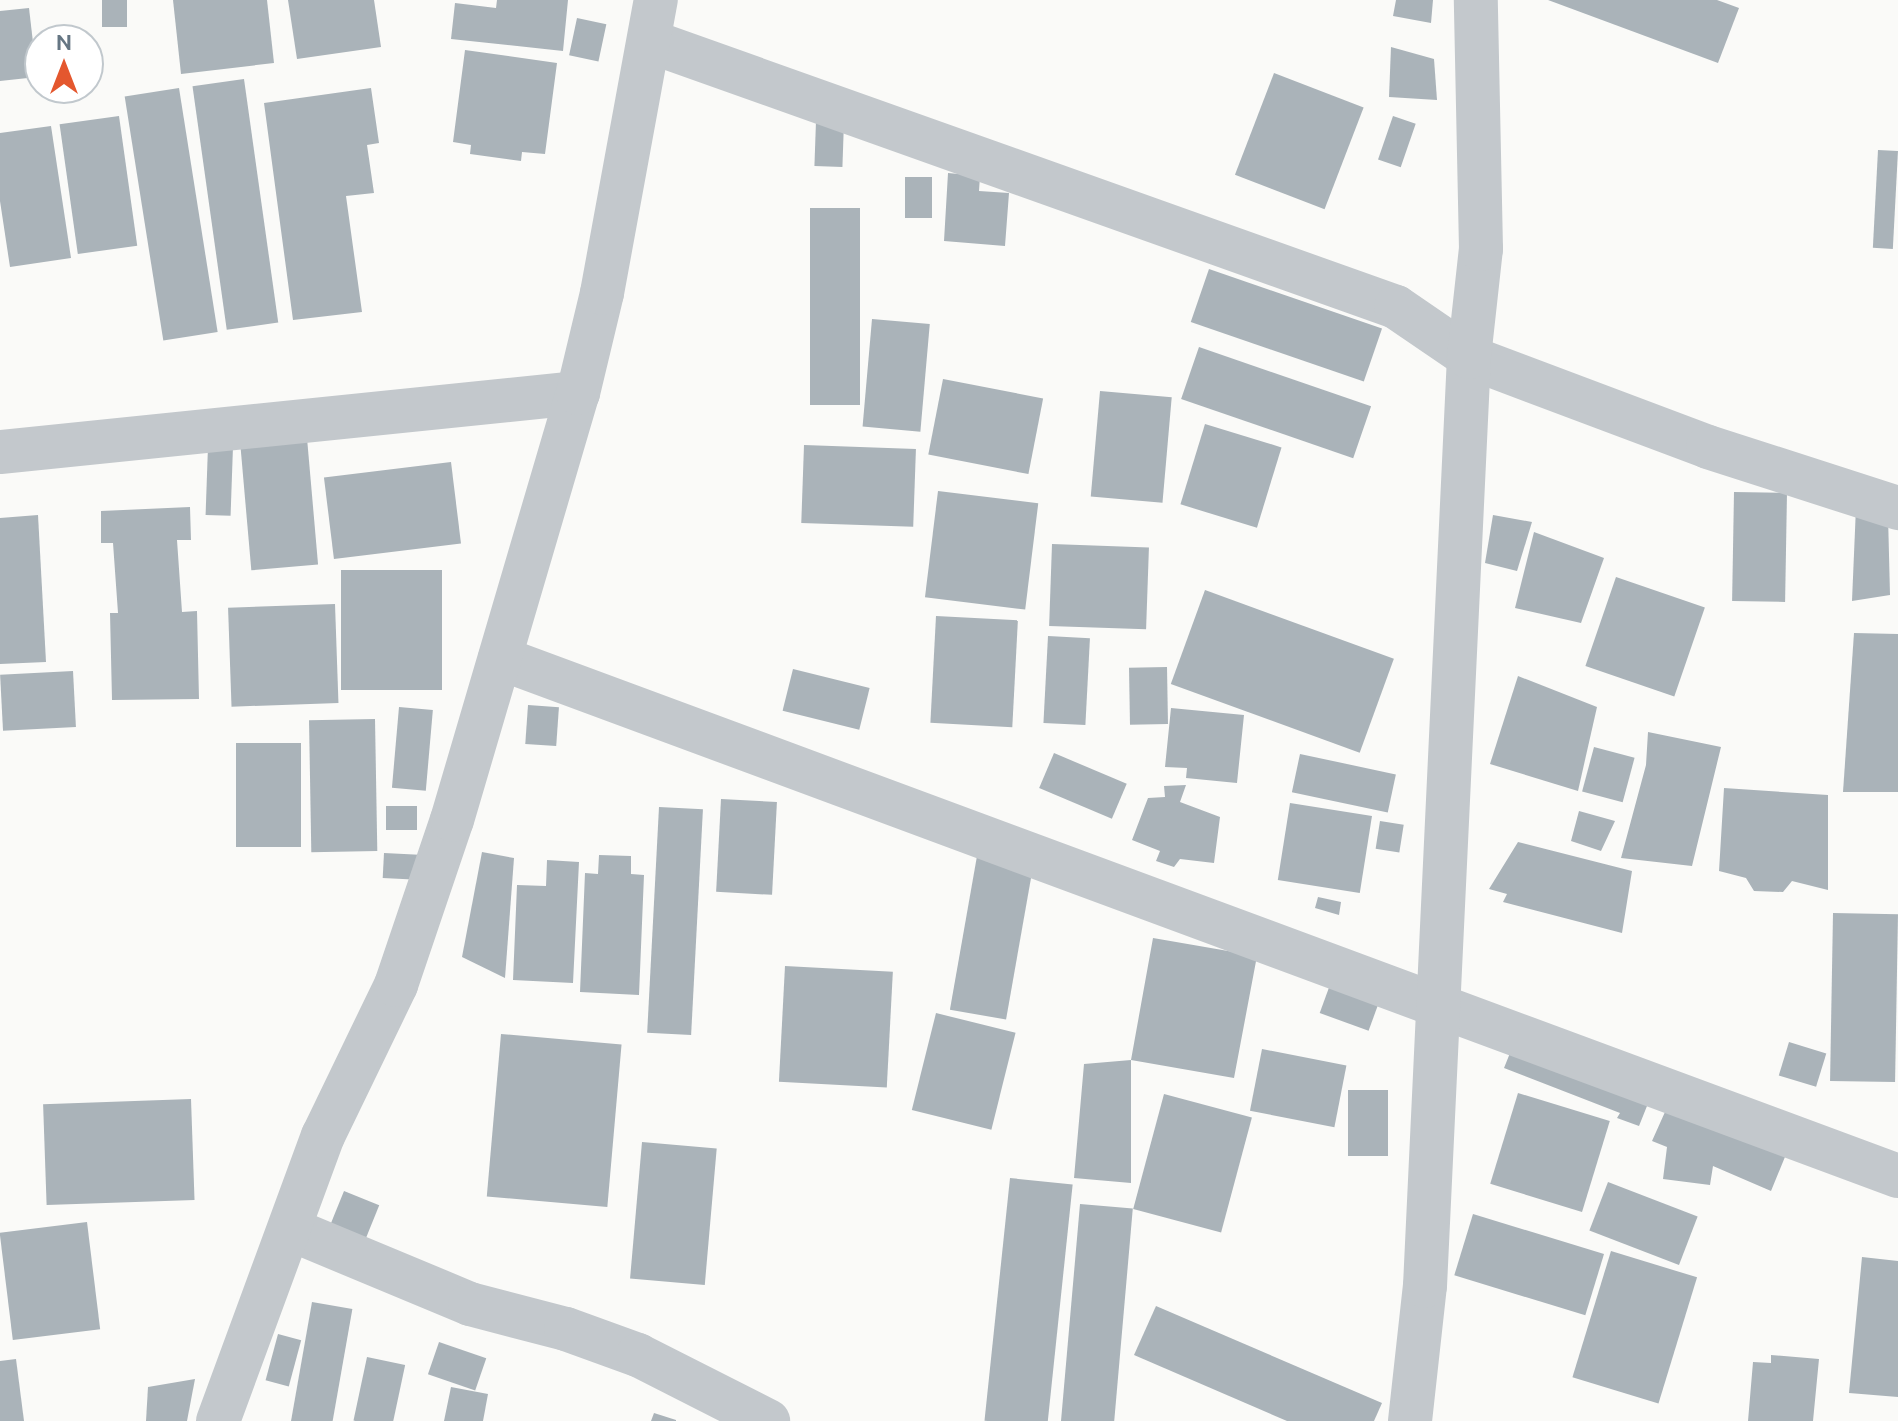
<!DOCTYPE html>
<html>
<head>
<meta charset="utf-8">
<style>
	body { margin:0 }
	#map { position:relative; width:1898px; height:1421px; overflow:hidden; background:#fafaf8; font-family:Ubuntu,sans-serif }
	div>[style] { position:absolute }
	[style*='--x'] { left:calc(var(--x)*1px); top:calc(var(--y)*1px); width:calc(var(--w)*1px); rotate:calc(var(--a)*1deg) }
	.building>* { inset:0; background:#aab3b9; transform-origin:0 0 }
	.minor>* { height:44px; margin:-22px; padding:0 22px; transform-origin:22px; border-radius:22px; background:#c3c8cc }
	span { translate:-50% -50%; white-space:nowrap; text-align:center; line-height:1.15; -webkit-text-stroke:8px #fff; paint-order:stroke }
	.north { position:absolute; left:24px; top:24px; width:80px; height:80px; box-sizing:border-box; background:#fff; border:2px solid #c1c8cd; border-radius:50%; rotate:0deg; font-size:22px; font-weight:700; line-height:32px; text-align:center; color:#657683 }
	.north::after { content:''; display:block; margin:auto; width:28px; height:36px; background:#e4572e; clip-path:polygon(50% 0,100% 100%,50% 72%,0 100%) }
</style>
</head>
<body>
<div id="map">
	<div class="building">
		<div style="left:102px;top:0;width:25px;height:27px"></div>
		<div style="clip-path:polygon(173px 0,267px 0,274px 63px,181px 74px)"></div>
		<div style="clip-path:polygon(288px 0,374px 0,381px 47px,297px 59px)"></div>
		<div style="clip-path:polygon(497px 0,568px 0,563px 51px,451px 39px,455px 3px,496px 8px)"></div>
		<div style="clip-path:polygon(1396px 0,1433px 0,1431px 23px,1393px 16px)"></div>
		<div style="clip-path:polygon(1548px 0,1717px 0,1739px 8px,1718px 63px)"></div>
		<div style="clip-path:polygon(29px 8px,37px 77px,0 81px,0 11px)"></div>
		<div style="left:577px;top:18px;width:30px;height:38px;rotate:12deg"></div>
		<div style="clip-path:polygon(1391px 47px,1434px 59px,1437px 100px,1389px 97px)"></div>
		<div style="clip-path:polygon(465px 50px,557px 63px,545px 154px,522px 152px,521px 161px,470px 154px,471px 145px,453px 142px)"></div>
		<div style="left:1274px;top:73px;width:96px;height:109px;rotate:21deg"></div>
		<div style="left:244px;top:79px;width:246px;height:52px;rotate:82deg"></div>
		<div style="left:179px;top:88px;width:247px;height:55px;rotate:81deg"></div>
		<div style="clip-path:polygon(371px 88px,379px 143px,367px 145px,374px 193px,346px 196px,362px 312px,293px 320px,264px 103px)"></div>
		<div style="left:119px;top:116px;width:131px;height:60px;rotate:82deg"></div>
		<div style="left:1393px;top:116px;width:24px;height:46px;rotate:19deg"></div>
		<div style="left:816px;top:121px;width:28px;height:45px;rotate:2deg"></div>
		<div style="clip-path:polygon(51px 126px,71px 258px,10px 267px,0 201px,0 133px)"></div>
		<div style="left:1878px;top:150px;width:20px;height:98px;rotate:3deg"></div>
		<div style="clip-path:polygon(948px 173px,980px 176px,979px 191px,1009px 193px,1005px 246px,944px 241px)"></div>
		<div style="left:905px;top:177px;width:27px;height:41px"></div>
		<div style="left:810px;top:208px;width:50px;height:197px"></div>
		<div style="left:1209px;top:269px;width:183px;height:56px;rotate:19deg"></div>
		<div style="left:872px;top:319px;width:58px;height:108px;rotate:5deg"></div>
		<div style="left:1199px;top:347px;width:182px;height:55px;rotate:19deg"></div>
		<div style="left:943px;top:379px;width:102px;height:77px;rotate:11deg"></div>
		<div style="left:1100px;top:391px;width:72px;height:106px;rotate:5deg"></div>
		<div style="left:1205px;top:424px;width:80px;height:84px;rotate:17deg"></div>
		<div style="left:307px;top:438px;width:127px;height:67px;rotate:85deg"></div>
		<div style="left:804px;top:445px;width:112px;height:78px;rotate:2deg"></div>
		<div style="left:208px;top:446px;width:25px;height:69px;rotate:2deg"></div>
		<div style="left:451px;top:462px;width:82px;height:128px;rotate:83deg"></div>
		<div style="left:938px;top:491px;width:101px;height:107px;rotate:7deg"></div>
		<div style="left:1734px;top:492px;width:53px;height:109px;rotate:1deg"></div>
		<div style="clip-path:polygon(190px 507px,191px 540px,177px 540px,182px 612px,197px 611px,199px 699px,112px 700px,110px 613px,118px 613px,113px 543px,101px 543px,101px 511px)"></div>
		<div style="clip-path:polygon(1856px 507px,1888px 515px,1890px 595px,1852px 601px)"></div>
		<div style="clip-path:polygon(38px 515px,46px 662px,0 664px,0 518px)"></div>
		<div style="clip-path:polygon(1493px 515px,1532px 522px,1517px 571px,1485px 563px)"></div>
		<div style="clip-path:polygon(1534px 532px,1604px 558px,1581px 623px,1515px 608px)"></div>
		<div style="left:1052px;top:544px;width:97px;height:82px;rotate:2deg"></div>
		<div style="left:442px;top:570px;width:120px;height:101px;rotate:90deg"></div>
		<div style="left:1616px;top:577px;width:94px;height:94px;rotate:19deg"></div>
		<div style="left:1205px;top:590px;width:201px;height:100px;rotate:20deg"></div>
		<div style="left:335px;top:604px;width:99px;height:107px;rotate:88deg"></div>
		<div style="left:936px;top:616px;width:82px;height:107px;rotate:3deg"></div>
		<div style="clip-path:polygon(1854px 633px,1898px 634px,1898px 792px,1843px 792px)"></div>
		<div style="left:1048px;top:636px;width:42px;height:87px;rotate:3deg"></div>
		<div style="left:1167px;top:667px;width:57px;height:38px;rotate:89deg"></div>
		<div style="left:793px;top:669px;width:79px;height:43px;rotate:14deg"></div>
		<div style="left:73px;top:671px;width:56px;height:73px;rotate:87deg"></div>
		<div style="clip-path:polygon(1518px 676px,1597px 707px,1578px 791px,1490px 764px)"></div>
		<div style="left:528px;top:705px;width:31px;height:39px;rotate:4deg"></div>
		<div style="left:399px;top:707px;width:34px;height:81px;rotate:5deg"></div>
		<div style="clip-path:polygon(1171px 708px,1244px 715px,1237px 783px,1186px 778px,1187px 768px,1165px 767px)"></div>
		<div style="left:375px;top:719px;width:132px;height:66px;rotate:89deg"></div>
		<div style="clip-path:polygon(1648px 732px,1721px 747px,1692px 866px,1621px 858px,1646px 765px)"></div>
		<div style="left:301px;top:743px;width:104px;height:65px;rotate:90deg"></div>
		<div style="left:1594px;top:747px;width:42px;height:46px;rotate:15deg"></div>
		<div style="left:1054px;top:753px;width:79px;height:38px;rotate:23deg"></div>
		<div style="left:1300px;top:754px;width:98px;height:39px;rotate:12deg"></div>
		<div style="clip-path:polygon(1186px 785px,1180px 802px,1220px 817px,1214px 863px,1180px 859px,1174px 867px,1156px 861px,1160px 851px,1132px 840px,1148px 798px,1165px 797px,1164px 786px)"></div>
		<div style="clip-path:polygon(1724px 788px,1828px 795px,1828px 890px,1792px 881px,1783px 892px,1754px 891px,1746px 878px,1719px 871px)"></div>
		<div style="left:721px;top:799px;width:56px;height:93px;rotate:3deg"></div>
		<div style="left:1290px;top:803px;width:83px;height:78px;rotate:9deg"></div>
		<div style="left:386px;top:806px;width:31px;height:24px"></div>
		<div style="left:659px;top:807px;width:44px;height:226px;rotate:3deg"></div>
		<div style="clip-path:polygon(1579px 811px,1615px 821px,1601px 851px,1571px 841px)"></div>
		<div style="left:1380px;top:821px;width:24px;height:28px;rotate:9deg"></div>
		<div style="clip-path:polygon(1518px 842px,1632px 871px,1622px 933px,1503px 902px,1507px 894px,1489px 889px)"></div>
		<div style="clip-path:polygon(482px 852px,514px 858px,505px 978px,462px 957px)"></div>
		<div style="left:384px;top:853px;width:35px;height:25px;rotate:3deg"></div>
		<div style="clip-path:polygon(599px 855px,631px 856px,631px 874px,644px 875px,639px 995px,580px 992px,585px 873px,598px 874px)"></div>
		<div style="left:977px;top:856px;width:57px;height:156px;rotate:10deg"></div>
		<div style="clip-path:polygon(547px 860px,579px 862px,573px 983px,513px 980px,517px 885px,546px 886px)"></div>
		<div style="clip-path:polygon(1318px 897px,1341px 902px,1339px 915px,1315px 908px)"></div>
		<div style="left:1833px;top:913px;width:65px;height:168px;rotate:1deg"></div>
		<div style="clip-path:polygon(1153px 938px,1257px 956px,1234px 1078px,1131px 1060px,1131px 1183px,1074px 1178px,1084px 1064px,1131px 1060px)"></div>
		<div style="left:785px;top:966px;width:108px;height:116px;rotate:3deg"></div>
		<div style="left:1331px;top:982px;width:52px;height:33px;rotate:20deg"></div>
		<div style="left:936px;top:1013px;width:82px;height:100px;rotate:14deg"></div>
		<div style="left:501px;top:1034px;width:121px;height:163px;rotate:5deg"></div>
		<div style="left:1789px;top:1042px;width:39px;height:35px;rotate:17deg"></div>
		<div style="clip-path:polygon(1514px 1043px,1651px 1096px,1639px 1126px,1617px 1118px,1620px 1113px,1504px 1068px)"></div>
		<div style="left:1262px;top:1049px;width:86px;height:63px;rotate:11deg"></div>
		<div style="left:1348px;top:1090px;width:40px;height:66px"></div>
		<div style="left:1518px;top:1093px;width:96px;height:95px;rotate:17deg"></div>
		<div style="left:1164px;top:1094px;width:91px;height:119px;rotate:15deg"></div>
		<div style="left:191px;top:1099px;width:101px;height:148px;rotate:88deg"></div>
		<div style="clip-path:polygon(1669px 1103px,1787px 1152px,1771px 1191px,1713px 1166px,1710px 1185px,1663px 1179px,1667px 1147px,1652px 1141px)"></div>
		<div style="left:642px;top:1142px;width:75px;height:137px;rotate:5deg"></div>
		<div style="left:1010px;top:1178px;width:63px;height:244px;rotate:6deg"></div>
		<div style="left:1608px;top:1182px;width:96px;height:52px;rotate:21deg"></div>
		<div style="left:344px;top:1191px;width:38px;height:37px;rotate:22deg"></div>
		<div style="left:1080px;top:1204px;width:53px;height:218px;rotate:5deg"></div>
		<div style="left:1473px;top:1214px;width:137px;height:64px;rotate:17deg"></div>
		<div style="left:87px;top:1222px;width:108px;height:88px;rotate:83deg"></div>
		<div style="left:1611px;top:1251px;width:90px;height:132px;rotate:17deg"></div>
		<div style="clip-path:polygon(1862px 1257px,1898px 1261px,1898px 1397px,1849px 1393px)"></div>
		<div style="left:312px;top:1302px;width:41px;height:121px;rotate:10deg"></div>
		<div style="clip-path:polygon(1156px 1306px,1382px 1403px,1374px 1421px,1287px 1421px,1134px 1355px)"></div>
		<div style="left:278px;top:1334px;width:24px;height:48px;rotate:15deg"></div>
		<div style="left:439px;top:1342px;width:50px;height:34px;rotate:19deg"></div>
		<div style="clip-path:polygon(1771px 1355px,1819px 1359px,1813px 1421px,1748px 1421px,1753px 1362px,1771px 1363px)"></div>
		<div style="left:367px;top:1357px;width:39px;height:65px;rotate:12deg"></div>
		<div style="clip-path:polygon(16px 1359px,24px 1421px,0 1421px,0 1361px)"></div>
		<div style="clip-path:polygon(195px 1379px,187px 1421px,146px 1421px,148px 1387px)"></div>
		<div style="clip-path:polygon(451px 1387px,488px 1394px,483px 1421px,444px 1421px)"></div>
		<div style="clip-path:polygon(654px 1413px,676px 1420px,676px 1421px,651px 1421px)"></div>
	</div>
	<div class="minor">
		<div style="--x:649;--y:41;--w:793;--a:19.6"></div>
		<div style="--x:1396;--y:307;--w:88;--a:34.4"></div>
		<div style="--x:1469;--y:357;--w:255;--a:20.6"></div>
		<div style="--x:1708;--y:447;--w:200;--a:17.8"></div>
		<div style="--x:0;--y:452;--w:581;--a:-5.83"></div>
		<div style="--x:500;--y:658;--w:1491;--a:20.33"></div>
		<div style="--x:290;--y:1229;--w:195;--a:22.6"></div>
		<div style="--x:470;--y:1304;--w:99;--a:14.6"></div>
		<div style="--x:566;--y:1329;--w:77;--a:19.9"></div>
		<div style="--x:638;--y:1355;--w:146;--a:26.9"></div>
		<div style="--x:218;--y:1421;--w:304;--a:-69.8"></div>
		<div style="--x:323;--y:1136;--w:168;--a:-64.2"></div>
		<div style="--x:396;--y:985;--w:174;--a:-71.3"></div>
		<div style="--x:452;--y:820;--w:445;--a:-73.6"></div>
		<div style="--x:578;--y:393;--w:103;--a:-76.5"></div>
		<div style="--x:602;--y:293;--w:298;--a:-79.6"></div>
		<div style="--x:1410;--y:1421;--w:136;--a:-83.7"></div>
		<div style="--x:1425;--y:1286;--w:930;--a:-87.29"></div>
		<div style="--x:1469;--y:357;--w:109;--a:-83.7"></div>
		<div style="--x:1481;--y:249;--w:249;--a:-91.2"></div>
	</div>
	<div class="north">N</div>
</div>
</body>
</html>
